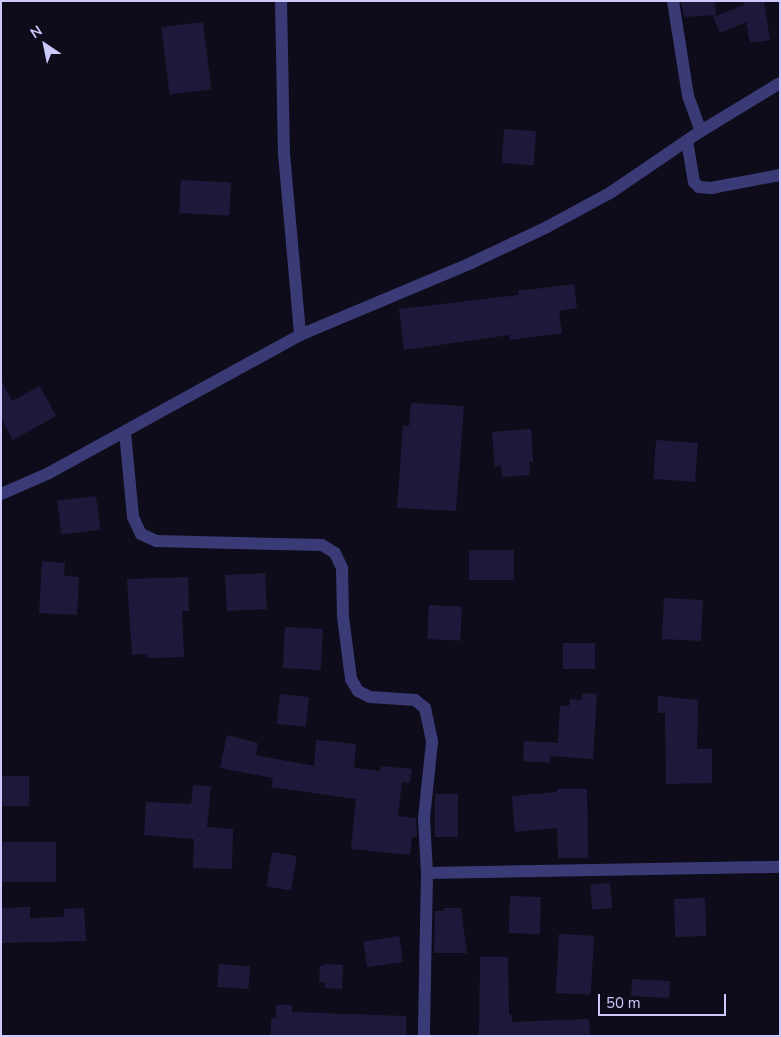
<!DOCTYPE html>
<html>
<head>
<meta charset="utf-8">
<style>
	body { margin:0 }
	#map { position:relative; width:781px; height:1037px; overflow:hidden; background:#0e0c1a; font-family:"Nunito Sans",sans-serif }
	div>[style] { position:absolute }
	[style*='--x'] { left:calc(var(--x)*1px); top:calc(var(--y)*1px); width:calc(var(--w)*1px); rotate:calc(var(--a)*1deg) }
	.building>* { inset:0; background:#1e193a; transform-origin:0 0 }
	.minor>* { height:12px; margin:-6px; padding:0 6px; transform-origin:6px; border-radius:6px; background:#3a3b76 }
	span { translate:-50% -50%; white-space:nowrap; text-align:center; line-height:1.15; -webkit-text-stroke:4px #0e0c1a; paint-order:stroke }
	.frame { position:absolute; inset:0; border:2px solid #ccc9fb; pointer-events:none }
	.north { position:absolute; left:20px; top:20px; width:50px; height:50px; -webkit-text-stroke:4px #0e0c1a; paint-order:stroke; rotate:326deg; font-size:14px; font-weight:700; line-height:20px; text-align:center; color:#ccc9fb }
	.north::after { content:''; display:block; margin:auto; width:18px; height:22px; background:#ccc9fb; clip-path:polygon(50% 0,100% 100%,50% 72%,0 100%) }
	.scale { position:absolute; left:598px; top:994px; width:128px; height:22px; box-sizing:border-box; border:2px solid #ccc9fb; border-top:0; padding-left:6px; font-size:15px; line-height:18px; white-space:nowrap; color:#ccc9fb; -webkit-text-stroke:4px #0e0c1a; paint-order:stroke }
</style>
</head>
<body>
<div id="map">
	<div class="building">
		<div style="clip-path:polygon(681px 1px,715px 1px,716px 15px,684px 17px)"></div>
		<div style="clip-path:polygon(743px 1px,764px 1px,770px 40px,750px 43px,746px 22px,720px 33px,713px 17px,744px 5px)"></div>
		<div style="left:203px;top:22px;width:68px;height:42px;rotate:83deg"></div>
		<div style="left:504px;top:129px;width:32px;height:34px;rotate:4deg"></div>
		<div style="left:181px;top:180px;width:50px;height:33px;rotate:3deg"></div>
		<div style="clip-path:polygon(574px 284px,577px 308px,559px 311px,562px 333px,510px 340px,509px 335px,404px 350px,399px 309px,519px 295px,518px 291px)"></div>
		<div style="clip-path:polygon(1px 380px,12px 401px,40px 386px,56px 416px,13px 440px,1px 418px)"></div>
		<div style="clip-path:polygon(411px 403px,464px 406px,456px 511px,397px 508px,403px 425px,409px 426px)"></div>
		<div style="clip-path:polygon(531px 429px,533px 462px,529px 462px,530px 475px,502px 477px,501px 466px,495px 467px,492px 432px)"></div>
		<div style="left:656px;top:440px;width:42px;height:39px;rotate:4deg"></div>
		<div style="left:96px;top:496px;width:34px;height:39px;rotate:83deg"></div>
		<div style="left:469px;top:550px;width:45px;height:30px"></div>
		<div style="clip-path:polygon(42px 561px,65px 563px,64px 576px,79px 577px,77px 615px,39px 613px)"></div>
		<div style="left:265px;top:573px;width:36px;height:40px;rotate:87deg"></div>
		<div style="clip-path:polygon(188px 577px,189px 611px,182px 611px,184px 657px,148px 658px,147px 654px,132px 655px,127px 579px)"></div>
		<div style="left:664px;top:598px;width:39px;height:41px;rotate:3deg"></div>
		<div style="left:429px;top:605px;width:33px;height:34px;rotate:3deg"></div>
		<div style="left:285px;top:627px;width:38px;height:41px;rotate:3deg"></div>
		<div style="left:563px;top:643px;width:32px;height:26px"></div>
		<div style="clip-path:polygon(582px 693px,597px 694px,593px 759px,550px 756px,550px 763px,523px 761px,524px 741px,558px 743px,560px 706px,569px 706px,570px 699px,582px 700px)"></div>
		<div style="left:280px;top:694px;width:29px;height:30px;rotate:6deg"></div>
		<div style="clip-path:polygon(658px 696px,698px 700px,697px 749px,712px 749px,712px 783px,666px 784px,665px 713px,658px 713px)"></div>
		<div style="clip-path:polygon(227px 735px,258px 743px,256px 755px,314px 766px,316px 740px,356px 744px,354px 768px,380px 771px,381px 766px,412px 769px,410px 783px,402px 782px,398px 816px,416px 818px,417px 837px,412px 837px,410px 855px,351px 849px,356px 799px,271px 787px,273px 778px,220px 768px)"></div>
		<div style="left:1px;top:776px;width:28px;height:30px"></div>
		<div style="clip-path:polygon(193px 785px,211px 787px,207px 827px,233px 829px,232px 869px,193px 868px,194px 839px,144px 835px,146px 802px,191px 804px)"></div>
		<div style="clip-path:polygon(557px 789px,587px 789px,588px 858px,558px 858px,557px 828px,515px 832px,512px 796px,557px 792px)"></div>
		<div style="left:435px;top:794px;width:23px;height:43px"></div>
		<div style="left:1px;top:842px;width:55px;height:40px"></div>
		<div style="left:272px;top:852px;width:25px;height:35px;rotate:9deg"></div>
		<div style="left:610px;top:883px;width:25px;height:20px;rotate:85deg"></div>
		<div style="left:510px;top:896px;width:31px;height:37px;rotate:2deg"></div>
		<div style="left:705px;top:898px;width:38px;height:31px;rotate:88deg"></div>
		<div style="clip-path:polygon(30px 907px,30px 918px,64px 917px,64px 909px,84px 908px,86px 941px,1px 943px,1px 908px)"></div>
		<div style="clip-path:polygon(444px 908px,461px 908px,467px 953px,434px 953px,435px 911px,444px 911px)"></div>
		<div style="left:559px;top:934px;width:35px;height:59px;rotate:3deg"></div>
		<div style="left:399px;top:936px;width:26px;height:36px;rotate:81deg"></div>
		<div style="clip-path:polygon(480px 957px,508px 957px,509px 1015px,512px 1015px,512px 1022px,589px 1019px,590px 1036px,479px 1036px)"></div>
		<div style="left:219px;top:964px;width:31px;height:23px;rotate:4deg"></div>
		<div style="clip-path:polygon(327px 964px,343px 965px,342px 989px,325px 988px,325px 982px,319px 982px,320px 966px)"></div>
		<div style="left:632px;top:979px;width:38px;height:17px;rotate:3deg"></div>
		<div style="clip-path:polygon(276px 1005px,292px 1005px,292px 1012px,406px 1016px,406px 1036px,271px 1036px,271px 1018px,276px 1018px)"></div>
	</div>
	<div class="minor">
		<div style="--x:281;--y:1;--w:153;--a:88.9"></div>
		<div style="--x:284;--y:154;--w:182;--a:84.9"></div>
		<div style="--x:673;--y:1;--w:96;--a:81"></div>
		<div style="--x:688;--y:96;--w:37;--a:70"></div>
		<div style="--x:687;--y:141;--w:42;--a:80.3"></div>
		<div style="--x:694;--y:182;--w:7;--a:45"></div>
		<div style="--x:699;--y:187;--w:12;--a:5"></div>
		<div style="--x:711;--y:188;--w:70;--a:-10.7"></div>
		<div style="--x:125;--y:432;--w:85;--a:84.6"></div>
		<div style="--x:133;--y:517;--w:19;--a:65"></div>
		<div style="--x:141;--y:534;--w:17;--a:25"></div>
		<div style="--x:156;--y:541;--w:166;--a:1.4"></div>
		<div style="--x:322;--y:545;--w:15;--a:32"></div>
		<div style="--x:335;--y:553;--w:17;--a:65"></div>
		<div style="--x:342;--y:568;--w:49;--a:88.8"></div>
		<div style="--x:343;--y:617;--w:63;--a:82.6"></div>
		<div style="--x:351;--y:679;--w:14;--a:60"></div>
		<div style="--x:358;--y:691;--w:13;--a:27"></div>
		<div style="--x:370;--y:697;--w:45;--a:3.8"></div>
		<div style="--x:415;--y:700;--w:13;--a:39"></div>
		<div style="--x:425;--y:708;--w:35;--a:78"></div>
		<div style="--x:432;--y:742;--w:76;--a:96"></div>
		<div style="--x:424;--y:818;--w:55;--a:86.9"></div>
		<div style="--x:427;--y:873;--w:163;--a:91.1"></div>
		<div style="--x:1;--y:494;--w:52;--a:-23.6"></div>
		<div style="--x:49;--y:473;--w:286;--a:-28.8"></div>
		<div style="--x:300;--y:335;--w:186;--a:-22.8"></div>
		<div style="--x:471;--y:263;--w:84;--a:-25.3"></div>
		<div style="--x:547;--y:227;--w:72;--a:-28.4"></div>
		<div style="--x:610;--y:193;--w:110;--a:-34.3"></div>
		<div style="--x:701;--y:131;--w:92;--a:-31.3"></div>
		<div style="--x:427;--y:873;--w:353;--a:-1"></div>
	</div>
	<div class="frame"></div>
	<div class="north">N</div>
	<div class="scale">50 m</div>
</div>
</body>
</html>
